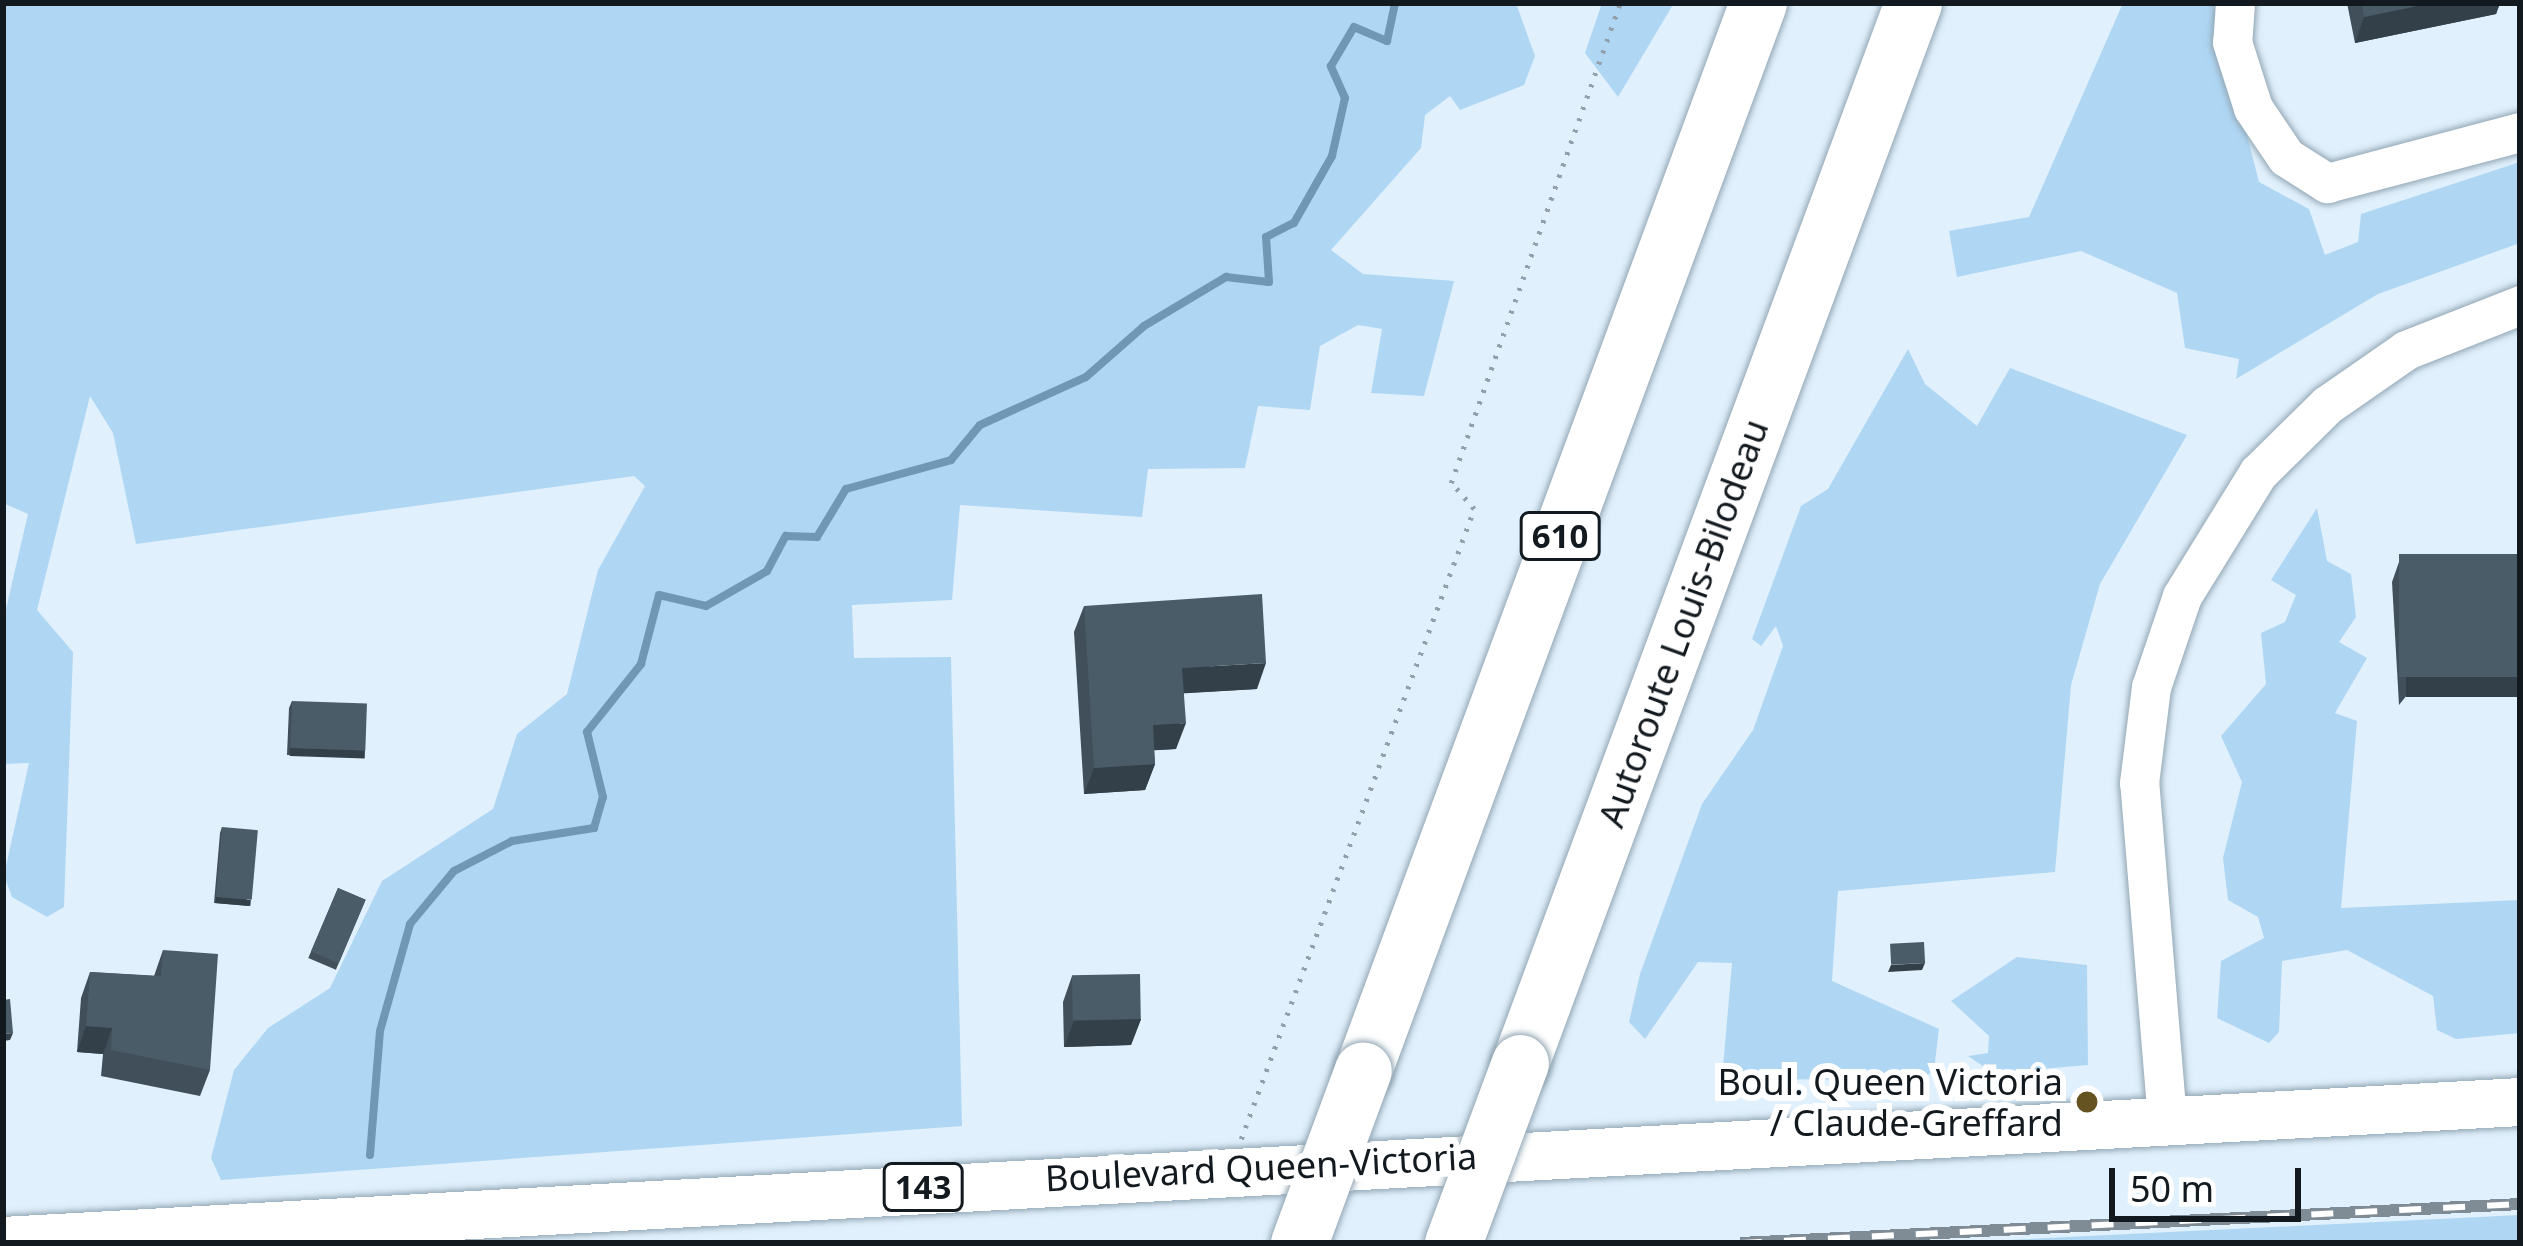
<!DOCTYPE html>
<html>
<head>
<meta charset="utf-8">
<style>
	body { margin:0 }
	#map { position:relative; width:2523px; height:1246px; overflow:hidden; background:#e0f0fc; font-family:"Noto Sans",sans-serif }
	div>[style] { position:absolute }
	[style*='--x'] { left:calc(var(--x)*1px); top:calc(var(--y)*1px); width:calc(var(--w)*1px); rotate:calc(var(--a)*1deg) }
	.green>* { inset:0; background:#afd7f4 }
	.stream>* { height:8px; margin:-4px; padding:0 4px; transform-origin:4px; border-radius:4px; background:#7098b4 }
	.path>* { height:4.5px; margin-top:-2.25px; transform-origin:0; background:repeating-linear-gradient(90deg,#939fa9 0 3px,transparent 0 12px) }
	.roads { filter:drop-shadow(0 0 3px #92a6b4) drop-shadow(0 0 3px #92a6b4) }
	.minor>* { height:39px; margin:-19.5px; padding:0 19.5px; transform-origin:19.5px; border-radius:19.5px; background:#fff }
	.major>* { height:48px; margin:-24px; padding:0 24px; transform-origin:24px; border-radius:24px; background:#fff }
	.highway>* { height:57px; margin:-28.5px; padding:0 28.5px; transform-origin:28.5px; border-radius:28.5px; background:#fff }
	.rail>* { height:12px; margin-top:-6px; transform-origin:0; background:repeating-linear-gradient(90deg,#fff 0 22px,#808c95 0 44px); box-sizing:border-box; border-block:3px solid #808c95 }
	.bridges { filter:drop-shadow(0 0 3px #92a6b4) drop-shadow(0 0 3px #92a6b4) }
	.highway-bridge>* { height:57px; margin:-28.5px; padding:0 28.5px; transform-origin:28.5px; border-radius:28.5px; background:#fff }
	.wall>* { inset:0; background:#404f59; transform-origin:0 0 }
	.shaded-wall>* { inset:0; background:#344049; transform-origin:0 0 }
	.building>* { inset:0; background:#4a5c68; transform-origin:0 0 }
	.dots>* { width:33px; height:33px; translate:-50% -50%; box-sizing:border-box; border:6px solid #fff; border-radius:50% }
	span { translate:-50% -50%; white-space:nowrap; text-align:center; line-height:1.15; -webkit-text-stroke:12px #fff; paint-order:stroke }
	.shield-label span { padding:3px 9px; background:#fff; border:3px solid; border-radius:9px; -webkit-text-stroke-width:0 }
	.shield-label { font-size:33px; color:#131a1f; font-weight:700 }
	.street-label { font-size:36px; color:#131a1f }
	.poi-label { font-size:36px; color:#131a1f }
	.right { translate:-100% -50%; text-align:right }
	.frame { position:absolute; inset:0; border:6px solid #131a1f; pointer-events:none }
	.scale { position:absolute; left:2109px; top:1168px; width:192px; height:54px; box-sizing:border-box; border:6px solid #131a1f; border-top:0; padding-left:15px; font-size:36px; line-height:42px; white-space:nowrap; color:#131a1f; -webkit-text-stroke:9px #fff; paint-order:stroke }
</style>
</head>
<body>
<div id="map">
	<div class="green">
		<div style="clip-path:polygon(3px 3px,1516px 3px,1535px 56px,1524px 85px,1460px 110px,1450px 96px,1425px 115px,1421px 148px,1331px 250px,1363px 274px,1454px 281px,1424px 396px,1371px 393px,1382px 329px,1358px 325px,1320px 346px,1310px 410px,1258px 406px,1245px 468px,1148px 469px,1142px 517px,960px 505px,952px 600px,852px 605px,854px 658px,951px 657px,962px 1126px,221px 1180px,211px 1158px,234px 1070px,268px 1028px,330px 988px,382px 881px,493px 809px,517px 734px,567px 694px,598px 570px,645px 486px,634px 476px,136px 544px,113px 433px,90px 396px,37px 610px,73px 652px,64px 907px,47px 917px,12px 897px,4px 875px,29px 763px,3px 764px,3px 622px,28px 514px,3px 503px)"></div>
		<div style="clip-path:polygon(1602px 3px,1674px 3px,1618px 97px,1585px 53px)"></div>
		<div style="clip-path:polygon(2123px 3px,2213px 3px,2259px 182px,2309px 209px,2325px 255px,2358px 242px,2361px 214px,2520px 162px,2520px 243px,2378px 294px,2236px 379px,2239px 359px,2185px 348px,2177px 293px,2081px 251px,1957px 277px,1949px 231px,2029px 217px)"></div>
		<div style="clip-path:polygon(1908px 349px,1925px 384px,1977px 426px,2010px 368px,2187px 435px,2100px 584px,2071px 685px,2055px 872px,1838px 891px,1832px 981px,1939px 1029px,1934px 1070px,1921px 1080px,1722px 1079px,1732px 963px,1698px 962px,1645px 1039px,1629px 1022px,1640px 974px,1702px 804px,1753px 730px,1783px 646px,1776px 626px,1761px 646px,1752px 639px,1801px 506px,1828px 489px)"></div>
		<div style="clip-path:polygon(2317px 508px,2327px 561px,2351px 574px,2356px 617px,2339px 642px,2367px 658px,2335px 713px,2357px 721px,2341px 908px,2520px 900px,2520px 1033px,2456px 1039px,2437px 1030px,2433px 996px,2347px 950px,2282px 961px,2279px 1032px,2269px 1043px,2217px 1018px,2221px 961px,2264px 938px,2258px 917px,2228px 900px,2223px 858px,2242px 782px,2221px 736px,2266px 684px,2261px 633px,2285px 622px,2296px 595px,2271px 580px)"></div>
		<div style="clip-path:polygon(2017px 957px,2087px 965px,2088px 1065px,1993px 1073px,1968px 1056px,1988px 1053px,1989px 1036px,1951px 1001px)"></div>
		<div style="clip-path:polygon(2520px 1215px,2520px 1243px,1945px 1243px)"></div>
	</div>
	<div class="stream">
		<div style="--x:370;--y:1155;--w:124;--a:-85.4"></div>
		<div style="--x:380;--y:1031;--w:111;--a:-74.3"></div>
		<div style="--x:410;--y:924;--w:69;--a:-50.3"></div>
		<div style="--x:454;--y:871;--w:65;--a:-27.3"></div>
		<div style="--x:512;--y:841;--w:83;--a:-9"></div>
		<div style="--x:594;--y:828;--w:32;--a:-74"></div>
		<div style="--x:603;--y:797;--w:67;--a:-103.8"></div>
		<div style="--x:587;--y:732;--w:87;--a:-51.5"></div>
		<div style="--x:641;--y:664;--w:71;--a:-75.4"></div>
		<div style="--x:659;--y:595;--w:48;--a:13.2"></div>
		<div style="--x:706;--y:606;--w:70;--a:-29.8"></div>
		<div style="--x:767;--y:571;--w:40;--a:-62"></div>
		<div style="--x:786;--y:536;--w:31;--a:2"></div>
		<div style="--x:817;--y:537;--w:56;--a:-58.9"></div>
		<div style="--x:846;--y:489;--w:109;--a:-15.4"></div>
		<div style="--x:951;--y:460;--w:45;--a:-50.4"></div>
		<div style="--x:980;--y:425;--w:116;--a:-24.4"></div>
		<div style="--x:1086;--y:377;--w:77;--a:-41.3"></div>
		<div style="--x:1144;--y:326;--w:96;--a:-30.9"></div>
		<div style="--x:1226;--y:277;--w:43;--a:6.6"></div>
		<div style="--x:1269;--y:282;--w:45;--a:-93.8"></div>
		<div style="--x:1266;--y:237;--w:31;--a:-27"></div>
		<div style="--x:1294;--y:223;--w:77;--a:-60.4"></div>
		<div style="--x:1332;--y:156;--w:59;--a:-77.4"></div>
		<div style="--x:1345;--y:98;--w:35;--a:-114"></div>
		<div style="--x:1331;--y:66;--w:45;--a:-59.5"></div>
		<div style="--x:1354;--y:27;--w:36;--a:23"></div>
		<div style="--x:1387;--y:41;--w:39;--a:-78"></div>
	</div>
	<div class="path">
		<div style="--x:1241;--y:1139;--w:672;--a:-69.7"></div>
		<div style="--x:1474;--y:509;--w:35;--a:-131"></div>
		<div style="--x:1451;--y:483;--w:509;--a:-70.6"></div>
	</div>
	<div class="roads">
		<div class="minor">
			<div style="--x:2235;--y:3;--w:39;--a:94"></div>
			<div style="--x:2232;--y:42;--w:69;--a:72.3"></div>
			<div style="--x:2253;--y:108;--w:59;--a:56"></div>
			<div style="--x:2286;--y:157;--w:49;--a:32.4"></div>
			<div style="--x:2327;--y:183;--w:200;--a:-14.8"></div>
			<div style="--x:2167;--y:1120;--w:338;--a:-94.7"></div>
			<div style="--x:2139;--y:783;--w:97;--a:-82.9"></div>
			<div style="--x:2151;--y:687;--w:96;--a:-71.2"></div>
			<div style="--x:2182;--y:596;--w:145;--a:-58.3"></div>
			<div style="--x:2258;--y:473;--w:97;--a:-44.6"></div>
			<div style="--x:2327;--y:405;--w:96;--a:-34.8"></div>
			<div style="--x:2406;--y:350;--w:123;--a:-21.5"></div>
		</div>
		<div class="major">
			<div style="--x:3;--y:1241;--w:2521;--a:-3.16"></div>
		</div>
		<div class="highway">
			<div style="--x:1520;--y:1063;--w:1131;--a:-69.66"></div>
			<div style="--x:1363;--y:1070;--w:1138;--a:-69.69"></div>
		</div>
	</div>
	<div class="rail">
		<div style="--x:1740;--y:1243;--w:781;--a:-2.86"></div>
	</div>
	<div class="bridges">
		<div class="highway-bridge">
			<div style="--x:1299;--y:1243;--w:184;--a:-69.7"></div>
			<div style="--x:1453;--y:1243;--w:192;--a:-69.6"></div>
		</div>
	</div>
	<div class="wall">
		<div style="clip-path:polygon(2347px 3px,2500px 3px,2496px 14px,2355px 43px)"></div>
		<div style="clip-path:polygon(2520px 463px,2520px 516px,2517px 471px)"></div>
		<div style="clip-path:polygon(2520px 554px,2399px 705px,2392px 582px,2399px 562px)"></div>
		<div style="clip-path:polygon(1084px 606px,1257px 689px,1184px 693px,1176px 749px,1154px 750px,1155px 764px,1145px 790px,1084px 794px,1074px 632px)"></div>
		<div style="clip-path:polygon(292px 701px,365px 750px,362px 757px,287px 755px,289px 708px)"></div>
		<div style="clip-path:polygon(222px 827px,249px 906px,214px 903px,220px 833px)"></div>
		<div style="left:338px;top:888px;width:30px;height:76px;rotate:23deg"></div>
		<div style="clip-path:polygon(163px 950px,210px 1070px,200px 1096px,101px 1076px,103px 1054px,77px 1052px,81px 998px,90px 972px,154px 976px)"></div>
		<div style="clip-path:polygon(1072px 976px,1141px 1019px,1131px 1045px,1064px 1047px,1063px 1002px)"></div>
	</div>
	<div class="shaded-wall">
		<div style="clip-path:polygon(2432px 3px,2500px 3px,2496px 14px,2355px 43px,2364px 17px)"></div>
		<div style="clip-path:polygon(1266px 663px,1257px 689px,1173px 694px,1182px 668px)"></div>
		<div style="left:2520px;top:677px;width:20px;height:114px;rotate:90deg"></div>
		<div style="clip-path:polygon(1186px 723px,1176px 749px,1143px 751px,1153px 725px)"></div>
		<div style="left:290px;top:748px;width:75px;height:8px;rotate:2deg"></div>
		<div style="clip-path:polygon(1155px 764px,1145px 790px,1084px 794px,1094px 768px)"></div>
		<div style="left:216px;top:897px;width:35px;height:6px;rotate:5deg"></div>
		<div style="clip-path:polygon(1925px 963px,1922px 970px,1888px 972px,1891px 965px)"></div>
		<div style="clip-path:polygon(1141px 1019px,1131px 1045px,1064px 1047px,1074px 1021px)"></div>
		<div style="clip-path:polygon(86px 1026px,112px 1028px,103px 1054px,77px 1052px)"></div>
		<div style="clip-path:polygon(13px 1033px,10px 1040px,3px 1041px,3px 1034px)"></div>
	</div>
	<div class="building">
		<div style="clip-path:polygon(2362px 3px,2432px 3px,2364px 17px)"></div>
		<div style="left:2520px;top:554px;width:123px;height:121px;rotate:90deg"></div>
		<div style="clip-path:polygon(1262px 594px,1266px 663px,1182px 668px,1186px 723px,1153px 725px,1155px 764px,1094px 768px,1084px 606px)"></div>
		<div style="left:292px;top:701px;width:75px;height:47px;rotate:2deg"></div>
		<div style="left:222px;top:827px;width:36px;height:70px;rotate:5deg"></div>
		<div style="left:338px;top:888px;width:30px;height:69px;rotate:23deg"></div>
		<div style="left:1924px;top:942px;width:21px;height:34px;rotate:87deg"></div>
		<div style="clip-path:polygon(163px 950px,218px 954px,210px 1070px,111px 1050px,112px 1028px,86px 1026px,90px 972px,161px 976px)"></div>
		<div style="left:1140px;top:974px;width:45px;height:68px;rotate:89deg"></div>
		<div style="clip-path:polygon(10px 999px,13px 1033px,3px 1034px,3px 1000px)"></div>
	</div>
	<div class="dots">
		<div style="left:2087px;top:1102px;background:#655321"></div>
	</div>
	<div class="shield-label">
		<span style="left:1560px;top:536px">610</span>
		<span style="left:923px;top:1187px">143</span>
	</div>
	<div class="street-label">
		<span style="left:1683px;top:623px;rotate:-70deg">Autoroute Louis-Bilodeau</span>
		<span style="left:1261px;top:1167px;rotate:-3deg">Boulevard Queen-Victoria</span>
	</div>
	<div class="poi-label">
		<span class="right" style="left:2063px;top:1102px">Boul. Queen Victoria<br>/ Claude-Greffard</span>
	</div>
	<div class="frame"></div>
	<div class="scale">50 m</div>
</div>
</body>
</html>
